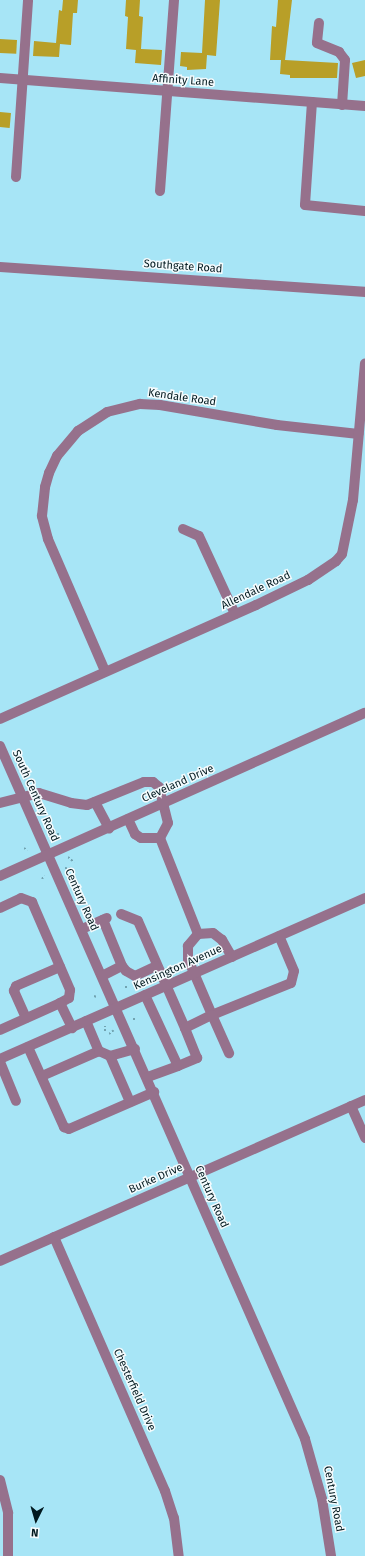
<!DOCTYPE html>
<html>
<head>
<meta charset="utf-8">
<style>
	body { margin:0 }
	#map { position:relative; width:365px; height:1556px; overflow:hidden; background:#a7e5f6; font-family:"Fira Sans",sans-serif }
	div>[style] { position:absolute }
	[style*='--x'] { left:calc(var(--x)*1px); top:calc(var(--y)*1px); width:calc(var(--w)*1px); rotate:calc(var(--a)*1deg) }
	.building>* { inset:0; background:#b89f28; transform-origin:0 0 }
	.path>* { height:2px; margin-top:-1px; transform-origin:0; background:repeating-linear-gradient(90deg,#71a3b1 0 2px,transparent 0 4px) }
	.minor>* { height:10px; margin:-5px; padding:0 5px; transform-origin:5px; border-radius:5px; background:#96718c }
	span { translate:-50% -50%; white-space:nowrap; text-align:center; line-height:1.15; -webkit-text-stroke:3px #f5fbfd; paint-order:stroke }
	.street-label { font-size:11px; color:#01191f }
	.north { position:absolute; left:16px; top:1500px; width:40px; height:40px; -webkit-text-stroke:3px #f5fbfd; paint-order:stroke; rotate:185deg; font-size:11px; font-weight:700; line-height:16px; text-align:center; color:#01191f }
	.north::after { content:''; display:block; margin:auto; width:14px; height:18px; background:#01191f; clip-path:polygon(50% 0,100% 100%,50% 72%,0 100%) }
</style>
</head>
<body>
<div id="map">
	<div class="building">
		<div style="clip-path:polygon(63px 0,78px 0,77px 13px,73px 13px,71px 45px,60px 44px,59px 57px,33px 56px,34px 41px,56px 43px,59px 10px,62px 11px)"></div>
		<div style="clip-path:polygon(126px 0,140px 0,139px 16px,143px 17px,141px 49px,162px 50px,161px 65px,135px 63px,136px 50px,126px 49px,128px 17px,125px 16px)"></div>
		<div style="clip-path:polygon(205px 0,220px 0,216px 56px,207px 55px,206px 69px,187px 70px,187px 67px,180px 66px,181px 52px,202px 53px)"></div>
		<div style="clip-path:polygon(278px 0,292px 0,285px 60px,338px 63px,337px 78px,290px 78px,290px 75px,280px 74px,281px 60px,270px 60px,272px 26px,276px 27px)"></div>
		<div style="left:0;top:39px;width:17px;height:14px;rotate:3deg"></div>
		<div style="clip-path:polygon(365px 60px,365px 76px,356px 78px,352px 63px)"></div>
		<div style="left:0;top:112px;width:11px;height:15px;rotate:5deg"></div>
	</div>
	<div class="path">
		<div style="--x:52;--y:834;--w:4;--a:-76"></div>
		<div style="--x:58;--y:835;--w:4;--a:-90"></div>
		<div style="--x:24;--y:848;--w:4;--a:34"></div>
		<div style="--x:68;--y:857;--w:8;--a:40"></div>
		<div style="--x:65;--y:868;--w:7;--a:8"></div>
		<div style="--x:42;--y:879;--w:4;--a:-56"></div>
		<div style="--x:126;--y:988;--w:3;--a:-90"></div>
		<div style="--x:94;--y:996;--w:3;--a:18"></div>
		<div style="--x:133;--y:1019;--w:3;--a:0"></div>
		<div style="--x:105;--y:1031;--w:5;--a:-90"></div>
		<div style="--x:109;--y:1034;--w:6;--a:-39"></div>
	</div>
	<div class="minor">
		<div style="--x:319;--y:23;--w:20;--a:96"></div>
		<div style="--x:317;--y:43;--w:24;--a:22"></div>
		<div style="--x:339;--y:52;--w:10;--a:53"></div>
		<div style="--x:345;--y:60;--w:45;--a:93.8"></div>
		<div style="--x:0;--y:78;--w:366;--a:4.4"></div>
		<div style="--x:312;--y:102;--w:103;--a:93.9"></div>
		<div style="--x:305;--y:205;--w:60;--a:5.7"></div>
		<div style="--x:16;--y:177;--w:177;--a:-86.1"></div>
		<div style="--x:160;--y:191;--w:192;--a:-85.8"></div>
		<div style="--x:0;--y:267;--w:366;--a:3.9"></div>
		<div style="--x:183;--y:529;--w:17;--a:24"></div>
		<div style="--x:199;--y:536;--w:86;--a:65.2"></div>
		<div style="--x:105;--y:671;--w:144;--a:-113.4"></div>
		<div style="--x:48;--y:539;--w:24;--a:-105"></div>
		<div style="--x:42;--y:516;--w:29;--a:-84"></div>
		<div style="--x:45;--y:487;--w:15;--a:-74"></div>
		<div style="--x:49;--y:473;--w:19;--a:-65"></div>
		<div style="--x:57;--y:456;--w:33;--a:-50"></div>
		<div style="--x:78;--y:431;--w:35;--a:-33"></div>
		<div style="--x:107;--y:412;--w:34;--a:-14"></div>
		<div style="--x:140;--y:404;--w:20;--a:3"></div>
		<div style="--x:160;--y:405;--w:119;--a:9.7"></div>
		<div style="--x:277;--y:425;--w:82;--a:6.3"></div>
		<div style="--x:0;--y:719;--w:280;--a:-24"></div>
		<div style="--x:256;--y:605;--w:58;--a:-25.7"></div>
		<div style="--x:308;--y:580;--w:34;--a:-34"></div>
		<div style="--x:336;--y:561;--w:9;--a:-49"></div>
		<div style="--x:342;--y:554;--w:55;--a:-78.5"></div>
		<div style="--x:353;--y:500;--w:137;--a:-85"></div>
		<div style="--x:0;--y:746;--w:757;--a:66.24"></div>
		<div style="--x:305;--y:1439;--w:62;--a:74.2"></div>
		<div style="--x:322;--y:1499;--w:58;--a:81"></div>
		<div style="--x:95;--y:802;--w:30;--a:62"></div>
		<div style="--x:0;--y:803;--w:40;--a:-14.4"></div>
		<div style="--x:39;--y:793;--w:34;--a:17"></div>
		<div style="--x:71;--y:803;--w:16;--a:7"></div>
		<div style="--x:87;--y:805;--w:61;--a:-22"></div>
		<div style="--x:144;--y:782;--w:9;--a:0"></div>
		<div style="--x:153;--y:782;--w:8;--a:40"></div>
		<div style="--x:159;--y:787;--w:37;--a:76"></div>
		<div style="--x:168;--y:823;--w:17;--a:118"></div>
		<div style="--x:160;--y:838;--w:103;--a:68.4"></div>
		<div style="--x:128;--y:819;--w:17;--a:65"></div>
		<div style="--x:135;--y:834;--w:7;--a:34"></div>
		<div style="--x:141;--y:838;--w:19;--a:0"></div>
		<div style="--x:0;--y:876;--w:400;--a:-24.1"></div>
		<div style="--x:0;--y:908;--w:23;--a:-25"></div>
		<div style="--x:21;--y:898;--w:12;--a:20"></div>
		<div style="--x:32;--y:902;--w:96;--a:66.6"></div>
		<div style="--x:70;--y:990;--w:8;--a:97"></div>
		<div style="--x:69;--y:998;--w:10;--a:151"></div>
		<div style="--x:121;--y:914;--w:18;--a:22"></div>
		<div style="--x:138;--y:921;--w:117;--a:66.3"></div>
		<div style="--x:82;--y:929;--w:27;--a:-24"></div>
		<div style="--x:232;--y:957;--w:20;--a:-120"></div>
		<div style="--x:222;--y:940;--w:11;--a:-142"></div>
		<div style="--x:213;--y:933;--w:15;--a:176"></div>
		<div style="--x:198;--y:934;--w:16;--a:130"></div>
		<div style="--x:188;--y:946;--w:13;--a:90"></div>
		<div style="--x:188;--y:959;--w:61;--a:66.8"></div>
		<div style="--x:212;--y:1015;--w:85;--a:-22.1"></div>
		<div style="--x:291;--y:983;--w:12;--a:-76"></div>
		<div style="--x:294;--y:971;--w:38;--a:-113"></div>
		<div style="--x:122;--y:966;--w:6;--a:51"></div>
		<div style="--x:126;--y:971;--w:10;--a:29"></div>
		<div style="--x:135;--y:976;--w:23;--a:-25"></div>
		<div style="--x:102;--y:976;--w:22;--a:-27"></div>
		<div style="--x:122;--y:966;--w:50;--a:-112.4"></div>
		<div style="--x:145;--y:995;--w:78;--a:65.1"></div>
		<div style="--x:178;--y:1066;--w:33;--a:160"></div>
		<div style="--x:26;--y:1018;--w:30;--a:-114"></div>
		<div style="--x:14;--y:991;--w:5;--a:-68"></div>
		<div style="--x:16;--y:986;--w:48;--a:-23.4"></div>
		<div style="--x:86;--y:1021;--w:33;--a:67"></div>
		<div style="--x:0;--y:1030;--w:66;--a:-24.2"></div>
		<div style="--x:60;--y:1003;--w:28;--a:64"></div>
		<div style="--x:28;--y:1047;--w:88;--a:65.8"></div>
		<div style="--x:64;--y:1127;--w:5;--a:22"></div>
		<div style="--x:69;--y:1129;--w:93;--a:-23.5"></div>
		<div style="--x:110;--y:1056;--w:26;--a:-16"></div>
		<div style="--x:0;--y:1059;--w:399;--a:-23.8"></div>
		<div style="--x:0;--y:1062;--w:42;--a:67.7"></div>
		<div style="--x:178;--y:1066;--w:21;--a:-23"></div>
		<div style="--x:197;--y:1058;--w:32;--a:-112"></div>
		<div style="--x:185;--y:1028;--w:30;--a:-26"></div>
		<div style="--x:212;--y:1015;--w:42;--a:65.9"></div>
		<div style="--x:42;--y:1076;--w:62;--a:-23.7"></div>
		<div style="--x:99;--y:1051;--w:12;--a:24"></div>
		<div style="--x:110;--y:1056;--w:50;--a:66.5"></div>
		<div style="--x:351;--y:1106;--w:35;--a:66"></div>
		<div style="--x:54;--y:1237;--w:277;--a:66.4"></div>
		<div style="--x:165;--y:1491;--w:28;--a:72"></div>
		<div style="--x:174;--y:1518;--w:38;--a:83"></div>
		<div style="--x:0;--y:1261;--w:399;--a:-23.8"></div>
		<div style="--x:0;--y:1480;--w:34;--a:76"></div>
		<div style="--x:8;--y:1513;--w:43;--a:90"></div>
	</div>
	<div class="street-label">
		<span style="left:183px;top:81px;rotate:4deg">Affinity Lane</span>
		<span style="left:183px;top:267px;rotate:4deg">Southgate Road</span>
		<span style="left:182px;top:398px;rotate:8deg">Kendale Road</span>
		<span style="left:256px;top:591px;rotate:-25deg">Allendale Road</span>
		<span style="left:178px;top:784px;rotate:-24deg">Cleveland Drive</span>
		<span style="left:35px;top:796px;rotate:66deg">South Century Road</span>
		<span style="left:81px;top:900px;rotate:66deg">Century Road</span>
		<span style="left:178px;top:968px;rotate:-24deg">Kensington Avenue</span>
		<span style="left:156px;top:1179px;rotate:-24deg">Burke Drive</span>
		<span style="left:211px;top:1197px;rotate:66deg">Century Road</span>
		<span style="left:134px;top:1390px;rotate:66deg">Chesterfield Drive</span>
		<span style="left:333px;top:1499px;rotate:79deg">Century Road</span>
	</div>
	<div class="north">N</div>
</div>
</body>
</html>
